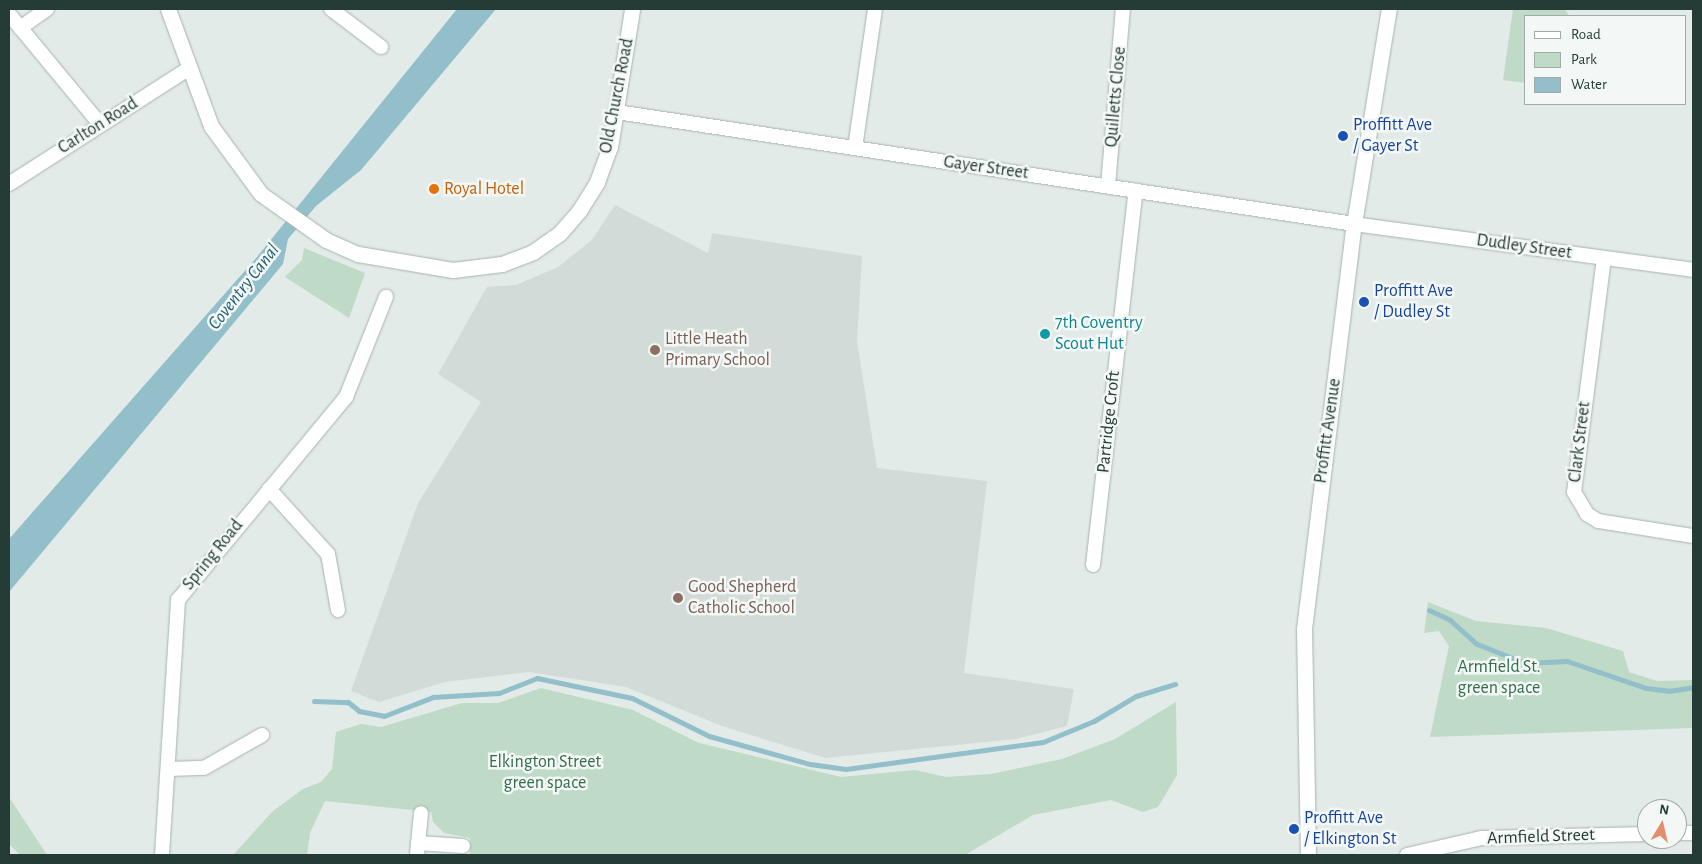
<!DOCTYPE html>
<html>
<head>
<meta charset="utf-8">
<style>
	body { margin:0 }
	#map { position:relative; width:1702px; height:864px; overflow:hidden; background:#e3ebe8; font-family:"Alegreya Sans",sans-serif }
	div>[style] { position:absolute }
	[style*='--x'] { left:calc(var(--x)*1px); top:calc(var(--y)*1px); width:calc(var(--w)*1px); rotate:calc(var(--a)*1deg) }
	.built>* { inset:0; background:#d2dbd7 }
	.green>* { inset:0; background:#bfdac7 }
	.water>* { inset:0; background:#92bfca }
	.stream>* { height:5px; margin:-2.5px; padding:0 2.5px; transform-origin:2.5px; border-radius:2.5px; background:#92bfca }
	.roads { filter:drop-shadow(0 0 1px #a6b3af) drop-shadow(0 0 1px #a6b3af) }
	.street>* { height:14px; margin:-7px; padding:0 7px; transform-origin:7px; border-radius:7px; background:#fff }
	.secondary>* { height:15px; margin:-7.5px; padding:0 7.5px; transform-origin:7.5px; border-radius:7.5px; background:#fff }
	.dots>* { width:14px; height:14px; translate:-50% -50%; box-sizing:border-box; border:2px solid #f3f8f6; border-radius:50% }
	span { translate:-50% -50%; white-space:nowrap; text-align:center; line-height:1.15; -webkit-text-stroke:5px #f3f8f6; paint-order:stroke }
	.street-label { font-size:18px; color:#253b36 }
	.transit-label { font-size:18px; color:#164399 }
	.left { translate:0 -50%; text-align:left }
	.food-label { font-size:18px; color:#c56008 }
	.culture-label { font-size:18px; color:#0d838f }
	.education-label { font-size:18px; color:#785e54 }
	.park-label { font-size:18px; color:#346d4c }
	.water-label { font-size:19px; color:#266070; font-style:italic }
	.frame { position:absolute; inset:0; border:10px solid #253b36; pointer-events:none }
	.legend { position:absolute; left:1524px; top:15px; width:162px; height:90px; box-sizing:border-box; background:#f3f8f6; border:1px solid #a1aca9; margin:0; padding:6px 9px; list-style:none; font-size:15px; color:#253b36 }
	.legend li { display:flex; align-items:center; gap:10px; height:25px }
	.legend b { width:25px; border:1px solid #a1aca9 }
	.north { position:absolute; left:1637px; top:799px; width:50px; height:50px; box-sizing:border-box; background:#f3f8f6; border:1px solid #a1aca9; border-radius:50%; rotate:9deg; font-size:14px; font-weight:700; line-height:20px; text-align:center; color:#253b36 }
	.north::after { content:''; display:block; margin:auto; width:18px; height:22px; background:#e28d6b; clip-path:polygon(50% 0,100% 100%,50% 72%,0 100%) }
</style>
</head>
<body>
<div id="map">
	<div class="built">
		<div style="clip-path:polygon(615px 205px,708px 253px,712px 233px,862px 256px,857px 341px,877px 468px,987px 481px,964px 673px,1074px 689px,1067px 726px,1016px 739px,825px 758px,722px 726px,626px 687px,529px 672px,445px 682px,379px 702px,351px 691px,418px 503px,481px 402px,438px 374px,487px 287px,516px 285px,558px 267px,592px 240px)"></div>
	</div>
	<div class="green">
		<div style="clip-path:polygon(1513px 9px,1565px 9px,1569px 16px,1526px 16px,1526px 83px,1503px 80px)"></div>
		<div style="clip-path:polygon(304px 248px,365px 273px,349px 318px,285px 277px,302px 260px)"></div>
		<div style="clip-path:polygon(1428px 602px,1476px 621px,1546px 628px,1623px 651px,1629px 672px,1657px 681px,1693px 680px,1693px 728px,1430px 737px,1449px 646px,1439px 631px,1424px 633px)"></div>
		<div style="clip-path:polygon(541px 688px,633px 710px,699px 743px,841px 777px,915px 770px,946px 777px,991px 774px,1062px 759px,1115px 739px,1176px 702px,1177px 775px,1158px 807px,1143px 812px,1111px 800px,1033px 815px,965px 855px,470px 855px,470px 838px,444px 833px,433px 822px,431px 812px,325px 801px,310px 833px,307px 855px,233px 855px,273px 811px,303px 789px,321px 782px,332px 769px,336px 732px,361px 724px,381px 727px,462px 703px,498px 703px)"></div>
		<div style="clip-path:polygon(9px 797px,47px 855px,20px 855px,9px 844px)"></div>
	</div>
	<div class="water">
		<div style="clip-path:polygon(457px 9px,496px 9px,361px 170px,316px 206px,288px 239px,283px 264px,9px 592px,9px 539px,257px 257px)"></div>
	</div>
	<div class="stream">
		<div style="--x:1429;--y:610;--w:23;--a:25"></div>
		<div style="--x:1450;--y:620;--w:36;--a:42"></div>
		<div style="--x:1477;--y:644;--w:52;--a:21.6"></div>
		<div style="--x:1525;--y:663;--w:42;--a:-2.7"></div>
		<div style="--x:1567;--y:661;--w:83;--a:18.9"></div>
		<div style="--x:1646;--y:688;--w:23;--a:7"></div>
		<div style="--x:1669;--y:691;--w:24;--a:-9"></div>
		<div style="--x:314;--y:701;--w:34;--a:2"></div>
		<div style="--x:348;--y:702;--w:14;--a:39"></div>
		<div style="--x:359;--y:711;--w:25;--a:11"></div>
		<div style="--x:384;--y:716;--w:53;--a:-21.2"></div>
		<div style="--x:433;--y:697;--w:66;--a:-3.5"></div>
		<div style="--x:499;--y:693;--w:41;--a:-21.5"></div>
		<div style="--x:537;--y:678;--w:97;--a:11.9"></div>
		<div style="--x:632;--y:698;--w:86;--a:26.3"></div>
		<div style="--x:709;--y:736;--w:105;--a:15.5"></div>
		<div style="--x:810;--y:764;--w:36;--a:8"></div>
		<div style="--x:846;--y:769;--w:199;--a:-7.8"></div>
		<div style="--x:1043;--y:742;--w:55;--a:-22.4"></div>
		<div style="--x:1094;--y:721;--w:49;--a:-30.8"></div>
		<div style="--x:1136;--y:696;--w:41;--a:-17.1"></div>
	</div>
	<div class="roads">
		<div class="street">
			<div style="--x:331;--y:9;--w:63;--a:37.2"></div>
			<div style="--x:9;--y:14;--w:143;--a:50.4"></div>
			<div style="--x:20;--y:28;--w:33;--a:-35"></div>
			<div style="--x:617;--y:112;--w:745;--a:8.64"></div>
			<div style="--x:1354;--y:224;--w:342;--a:7.7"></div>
			<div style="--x:855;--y:148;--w:140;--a:-81.8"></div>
			<div style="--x:9;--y:184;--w:213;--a:-32.7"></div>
			<div style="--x:1108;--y:186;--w:178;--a:-85.2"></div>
			<div style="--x:1604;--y:258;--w:236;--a:97.3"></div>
			<div style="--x:1574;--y:492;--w:26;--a:59"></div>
			<div style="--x:1587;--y:514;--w:13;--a:32"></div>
			<div style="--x:1598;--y:521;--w:96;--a:9"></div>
			<div style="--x:269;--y:489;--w:88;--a:47.8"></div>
			<div style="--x:328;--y:554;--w:57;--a:79.9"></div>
			<div style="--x:1093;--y:565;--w:377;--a:-83.5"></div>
			<div style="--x:169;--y:769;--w:35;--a:-2"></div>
			<div style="--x:204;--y:768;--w:67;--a:-29.6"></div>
			<div style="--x:1677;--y:833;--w:16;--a:0"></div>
			<div style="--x:418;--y:843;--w:45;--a:3.8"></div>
			<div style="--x:162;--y:855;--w:256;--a:-86.4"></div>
			<div style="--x:178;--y:600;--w:264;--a:-50.4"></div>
			<div style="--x:346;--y:397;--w:108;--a:-68.2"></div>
			<div style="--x:417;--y:855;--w:42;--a:-84.6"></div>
			<div style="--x:1407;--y:855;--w:77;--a:-12.8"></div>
			<div style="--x:1482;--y:838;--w:165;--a:-1.4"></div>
		</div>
		<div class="secondary">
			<div style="--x:168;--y:9;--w:125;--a:69.8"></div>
			<div style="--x:211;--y:126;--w:84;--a:53.7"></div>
			<div style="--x:261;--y:194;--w:80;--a:35.3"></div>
			<div style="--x:326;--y:240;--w:35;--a:24"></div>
			<div style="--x:358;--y:254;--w:96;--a:9.6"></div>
			<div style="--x:453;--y:270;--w:49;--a:-7"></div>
			<div style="--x:502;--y:264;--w:33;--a:-21"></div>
			<div style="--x:533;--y:252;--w:32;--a:-35"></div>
			<div style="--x:559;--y:234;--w:30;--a:-49"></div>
			<div style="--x:579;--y:211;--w:34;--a:-58"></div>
			<div style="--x:597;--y:182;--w:37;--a:-70"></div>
			<div style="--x:610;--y:147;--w:140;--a:-80.9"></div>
			<div style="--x:1308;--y:855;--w:226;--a:-91"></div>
			<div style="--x:1304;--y:629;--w:408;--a:-83"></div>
			<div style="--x:1354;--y:224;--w:218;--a:-80.8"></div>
		</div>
	</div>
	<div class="dots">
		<div style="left:1343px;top:136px;background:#1a4fb4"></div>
		<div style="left:434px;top:189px;background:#e8710a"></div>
		<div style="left:1364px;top:302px;background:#1a4fb4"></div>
		<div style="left:1045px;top:334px;background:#0f9aa8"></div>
		<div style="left:655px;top:350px;background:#8d6e63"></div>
		<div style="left:678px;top:598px;background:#8d6e63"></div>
		<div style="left:1294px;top:829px;background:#1a4fb4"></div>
	</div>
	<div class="street-label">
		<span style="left:617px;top:96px;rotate:-79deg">Old Church Road</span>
		<span style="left:1116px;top:97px;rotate:-85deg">Quilletts Close</span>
		<span style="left:98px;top:126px;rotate:-32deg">Carlton Road</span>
		<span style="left:986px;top:168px;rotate:8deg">Gayer Street</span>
		<span style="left:1524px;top:247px;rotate:8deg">Dudley Street</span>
		<span style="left:1109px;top:422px;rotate:-84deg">Partridge Croft</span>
		<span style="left:1328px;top:431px;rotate:-82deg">Proffitt Avenue</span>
		<span style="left:1580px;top:442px;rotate:-83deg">Clark Street</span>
		<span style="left:213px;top:555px;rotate:-51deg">Spring Road</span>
		<span style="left:1541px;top:837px;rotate:-2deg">Armfield Street</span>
	</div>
	<div class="transit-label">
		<span class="left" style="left:1353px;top:136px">Proffitt Ave<br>/ Gayer St</span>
		<span class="left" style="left:1374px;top:302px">Proffitt Ave<br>/ Dudley St</span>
		<span class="left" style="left:1304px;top:829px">Proffitt Ave<br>/ Elkington St</span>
	</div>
	<div class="food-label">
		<span class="left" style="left:444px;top:189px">Royal Hotel</span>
	</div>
	<div class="culture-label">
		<span class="left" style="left:1055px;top:334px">7th Coventry<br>Scout Hut</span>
	</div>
	<div class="education-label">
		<span class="left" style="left:665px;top:350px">Little Heath<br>Primary School</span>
		<span class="left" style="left:688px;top:598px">Good Shepherd<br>Catholic School</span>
	</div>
	<div class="park-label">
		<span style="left:1499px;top:678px">Armfield St.<br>green space</span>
		<span style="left:545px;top:773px">Elkington Street<br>green space</span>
	</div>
	<div class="water-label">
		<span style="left:244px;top:287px;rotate:-52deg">Coventry Canal</span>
	</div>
	<div class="frame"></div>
	<ul class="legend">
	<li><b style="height:6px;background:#fff"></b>Road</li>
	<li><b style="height:14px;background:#bfdac7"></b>Park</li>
	<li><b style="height:14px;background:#92bfca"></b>Water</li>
	</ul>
	<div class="north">N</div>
</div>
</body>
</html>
